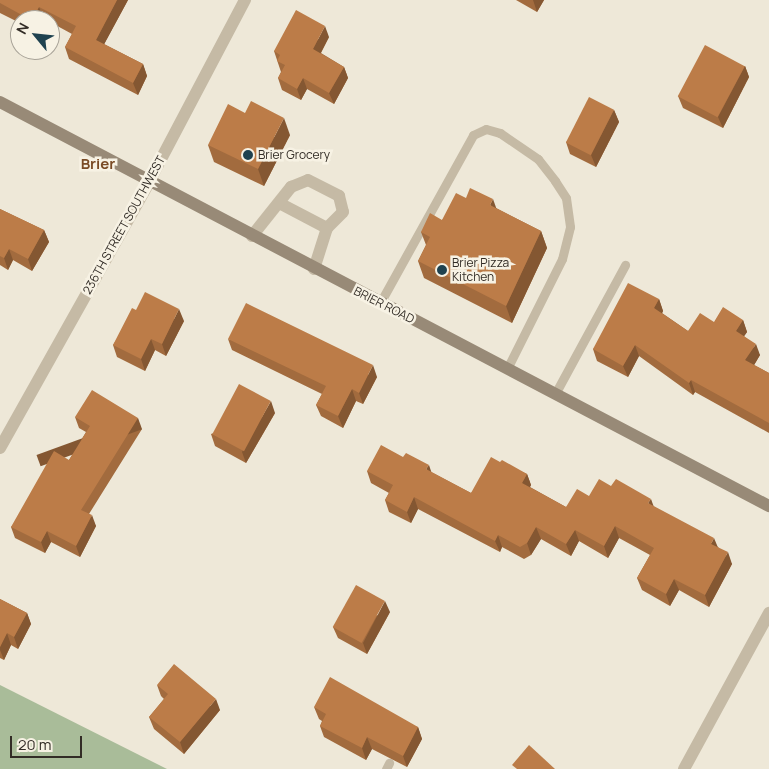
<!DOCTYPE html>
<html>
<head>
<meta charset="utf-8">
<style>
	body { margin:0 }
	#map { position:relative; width:769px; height:769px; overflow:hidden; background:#eee8d8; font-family:Manrope,sans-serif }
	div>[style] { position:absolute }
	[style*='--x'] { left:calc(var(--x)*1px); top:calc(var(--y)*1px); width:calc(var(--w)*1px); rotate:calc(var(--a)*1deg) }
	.green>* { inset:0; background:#a9bc99 }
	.service>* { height:9px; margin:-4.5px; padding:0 4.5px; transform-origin:4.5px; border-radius:4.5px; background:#c5baa5 }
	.minor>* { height:12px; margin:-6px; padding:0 6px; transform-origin:6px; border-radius:6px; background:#c5baa5 }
	.tertiary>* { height:12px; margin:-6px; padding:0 6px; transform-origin:6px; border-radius:6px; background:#c5baa5 }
	.secondary>* { height:12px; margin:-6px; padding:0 6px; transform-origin:6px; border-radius:6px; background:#988a77 }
	.wall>* { inset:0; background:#a26b3e }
	.shaded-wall>* { inset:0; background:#845732; transform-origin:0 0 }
	.building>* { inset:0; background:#bc7c48; transform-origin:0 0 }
	.dots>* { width:14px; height:14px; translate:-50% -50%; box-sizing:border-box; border:2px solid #f7f2e4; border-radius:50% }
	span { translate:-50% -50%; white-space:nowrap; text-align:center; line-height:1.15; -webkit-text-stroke:5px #f7f2e4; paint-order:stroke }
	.poi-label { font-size:12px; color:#322c26 }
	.left { translate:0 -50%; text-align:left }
	.street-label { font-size:12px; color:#322c26 }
	.quarter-label { font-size:15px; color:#7a4b25; font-weight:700 }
	.north { position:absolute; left:10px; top:10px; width:50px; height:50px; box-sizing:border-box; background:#f7f2e4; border:1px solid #a8a398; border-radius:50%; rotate:298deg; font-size:14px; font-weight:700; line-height:20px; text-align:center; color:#322c26 }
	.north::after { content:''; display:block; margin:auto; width:18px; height:22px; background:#1f424f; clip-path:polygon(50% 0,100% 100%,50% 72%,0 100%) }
	.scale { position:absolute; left:10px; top:736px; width:72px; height:22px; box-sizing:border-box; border:2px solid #322c26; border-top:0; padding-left:6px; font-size:15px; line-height:18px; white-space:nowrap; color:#322c26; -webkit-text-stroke:4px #f7f2e4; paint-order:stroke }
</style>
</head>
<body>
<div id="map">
	<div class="green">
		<div style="clip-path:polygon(0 685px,167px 769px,0 769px)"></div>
	</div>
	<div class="service">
		<div style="--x:380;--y:303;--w:192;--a:-61"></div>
		<div style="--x:473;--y:135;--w:14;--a:-25"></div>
		<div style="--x:486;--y:129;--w:15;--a:16"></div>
		<div style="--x:500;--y:133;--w:46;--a:34.4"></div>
		<div style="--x:538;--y:159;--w:28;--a:52"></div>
		<div style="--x:555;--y:181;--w:20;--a:57"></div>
		<div style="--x:566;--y:198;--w:29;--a:82"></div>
		<div style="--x:570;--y:227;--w:33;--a:104"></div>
		<div style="--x:562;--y:259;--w:123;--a:116.6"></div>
		<div style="--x:555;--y:394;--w:147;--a:-61.5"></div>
		<div style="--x:386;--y:769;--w:7;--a:-63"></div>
	</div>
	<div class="minor">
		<div style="--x:281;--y:204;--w:52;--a:27.6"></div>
		<div style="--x:252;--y:236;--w:63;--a:-51.5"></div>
		<div style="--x:291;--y:187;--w:18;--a:-22"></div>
		<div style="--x:308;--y:180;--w:35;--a:27"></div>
		<div style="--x:339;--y:196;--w:16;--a:76"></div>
		<div style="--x:343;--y:212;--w:23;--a:135"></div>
		<div style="--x:327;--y:228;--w:43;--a:107.6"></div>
		<div style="--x:684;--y:769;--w:178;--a:-61.4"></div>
	</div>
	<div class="tertiary">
		<div style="--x:0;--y:448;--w:305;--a:-60.7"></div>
		<div style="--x:149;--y:182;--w:206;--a:-62.2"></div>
	</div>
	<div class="secondary">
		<div style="--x:0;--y:102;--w:869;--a:27.72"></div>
	</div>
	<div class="wall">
		<div style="clip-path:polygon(0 0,128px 0,104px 44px,143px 64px,147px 76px,138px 95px,69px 59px,65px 47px,72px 34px,50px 22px,50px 20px,46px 20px,44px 19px,43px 20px,20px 20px,20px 23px,0 13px)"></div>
		<div style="clip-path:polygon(516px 0,544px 0,537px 12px)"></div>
		<div style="clip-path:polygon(329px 37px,321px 53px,344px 67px,348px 78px,334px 104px,307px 89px,301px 100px,282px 90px,278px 78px,281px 72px,274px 51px)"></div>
		<div style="clip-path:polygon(745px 66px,749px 77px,723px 128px,683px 108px,678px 96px)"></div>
		<div style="clip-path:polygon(614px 110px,619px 122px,596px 167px,570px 154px,566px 142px)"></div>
		<div style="clip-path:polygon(290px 135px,264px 186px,214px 162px,208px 145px)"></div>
		<div style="clip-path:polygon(466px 198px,496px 208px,541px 231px,547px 248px,512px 323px,424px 278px,418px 261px,426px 245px,421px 232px,442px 220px)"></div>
		<div style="clip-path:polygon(0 209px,44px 230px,49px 242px,32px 271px,13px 260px,8px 270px,0 265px)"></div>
		<div style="clip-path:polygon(659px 299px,663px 311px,662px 313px,688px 331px,714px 322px,743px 320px,747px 332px,744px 336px,760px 355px,754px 365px,769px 373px,769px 433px,695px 392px,693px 395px,639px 356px,628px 377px,597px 361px,593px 349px)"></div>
		<div style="clip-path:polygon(136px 310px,184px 321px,166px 356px,155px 350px,145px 371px,117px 357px,113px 345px)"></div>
		<div style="clip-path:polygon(228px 339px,377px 377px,363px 404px,356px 401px,343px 428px,321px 416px,316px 405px,322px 394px,232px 350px)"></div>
		<div style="clip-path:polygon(275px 413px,246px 463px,215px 446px,211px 434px)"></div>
		<div style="clip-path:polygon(75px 417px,142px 429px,89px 514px,96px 526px,80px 557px,51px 542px,45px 553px,15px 538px,11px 527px,69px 460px,86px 432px,79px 428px)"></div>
		<div style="clip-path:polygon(500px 462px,527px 474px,531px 485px,530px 487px,566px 507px,611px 486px,653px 506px,718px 547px,732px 564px,709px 607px,679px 590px,670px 606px,642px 590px,637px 578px,650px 555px,619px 538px,608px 558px,579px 541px,571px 556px,541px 539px,531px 555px,524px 559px,502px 547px,500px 552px,418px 509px,411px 523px,389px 512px,385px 500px,389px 493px,371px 483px,367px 471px,431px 472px,471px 493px)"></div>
		<div style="clip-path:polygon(0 599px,27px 613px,31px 624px,18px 649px,11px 645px,4px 660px,0 658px)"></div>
		<div style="clip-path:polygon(390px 612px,367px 654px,338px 638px,333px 627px)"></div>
		<div style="clip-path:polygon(157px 685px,220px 710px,184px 754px,154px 729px,149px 717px,164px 699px,161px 696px)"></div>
		<div style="clip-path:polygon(314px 707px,418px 727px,422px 739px,407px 767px,372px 749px,366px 760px,324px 737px,320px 726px,322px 721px,319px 719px)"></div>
	</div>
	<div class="shaded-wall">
		<div style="clip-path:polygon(117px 0,128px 0,100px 52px,96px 40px)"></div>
		<div style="clip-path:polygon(533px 0,544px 0,537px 12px)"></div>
		<div style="clip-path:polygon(39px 7px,44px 19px,43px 20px,32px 20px)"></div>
		<div style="clip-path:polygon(325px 26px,329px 37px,317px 60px,313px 49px)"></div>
		<div style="clip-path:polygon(143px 64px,147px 76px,138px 95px,133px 83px)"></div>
		<div style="clip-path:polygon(745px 66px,749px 77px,723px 128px,718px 117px)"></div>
		<div style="clip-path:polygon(344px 67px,348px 78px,334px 104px,329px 93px)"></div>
		<div style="clip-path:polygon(303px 78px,307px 89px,301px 100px,297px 89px)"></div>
		<div style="clip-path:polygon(614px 110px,619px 122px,596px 167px,591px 155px)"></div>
		<div style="clip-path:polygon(284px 118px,290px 135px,264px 186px,258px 169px)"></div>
		<div style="clip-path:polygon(493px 199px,499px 216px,490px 205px)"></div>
		<div style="clip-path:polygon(44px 230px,49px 242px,32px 271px,28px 259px)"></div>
		<div style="clip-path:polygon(541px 231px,547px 248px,512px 323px,506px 306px)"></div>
		<div style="clip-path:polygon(9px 249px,13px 260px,8px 270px,4px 258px)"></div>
		<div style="clip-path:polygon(659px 299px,663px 311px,659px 320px,654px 308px)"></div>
		<div style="clip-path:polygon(179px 309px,184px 321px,166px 356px,162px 344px)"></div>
		<div style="clip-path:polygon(743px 320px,747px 332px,740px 342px,736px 331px)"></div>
		<div style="clip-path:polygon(151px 339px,155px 350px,145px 371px,141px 359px)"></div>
		<div style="clip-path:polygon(756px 344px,760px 355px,750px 372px,745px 360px)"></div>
		<div style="clip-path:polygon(635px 345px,639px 356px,628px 377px,623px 366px)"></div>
		<div style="clip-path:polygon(373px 365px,377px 377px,363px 404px,359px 393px)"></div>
		<div style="clip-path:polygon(691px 380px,695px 392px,693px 395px,689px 383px)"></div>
		<div style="clip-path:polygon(352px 389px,356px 401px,343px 428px,338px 416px)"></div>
		<div style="clip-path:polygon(271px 401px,275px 413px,246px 463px,242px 452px)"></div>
		<div style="left:138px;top:418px;width:12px;height:108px;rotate:70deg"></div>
		<div style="clip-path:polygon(429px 465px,433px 477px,426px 469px)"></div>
		<div style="clip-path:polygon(527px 474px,531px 485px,526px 494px,522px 483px)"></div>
		<div style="clip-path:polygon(414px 497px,418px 509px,411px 523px,407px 512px)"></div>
		<div style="clip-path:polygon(651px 499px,655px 510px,648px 503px)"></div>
		<div style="clip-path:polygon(92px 515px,96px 526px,80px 557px,76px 546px)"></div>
		<div style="clip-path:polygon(615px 526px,619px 538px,608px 558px,604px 546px)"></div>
		<div style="clip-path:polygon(536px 527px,541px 539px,531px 555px,527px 543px)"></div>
		<div style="clip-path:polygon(575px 530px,579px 541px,571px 556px,566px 544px)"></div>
		<div style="clip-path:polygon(47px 531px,51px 542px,45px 553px,41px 542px)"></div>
		<div style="clip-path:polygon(498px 535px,502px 547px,500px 552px,495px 541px)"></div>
		<div style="clip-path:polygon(714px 538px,719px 550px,711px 544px)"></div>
		<div style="clip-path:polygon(728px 552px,732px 564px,709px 607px,705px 595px)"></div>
		<div style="clip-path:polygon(674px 579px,679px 590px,670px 606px,666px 594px)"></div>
		<div style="clip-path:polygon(385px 601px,390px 612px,367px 654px,363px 643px)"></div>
		<div style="clip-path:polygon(27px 613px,31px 624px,18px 649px,14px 637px)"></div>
		<div style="clip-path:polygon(7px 633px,11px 645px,4px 660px,0 650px,0 647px)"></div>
		<div style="clip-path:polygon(216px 699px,220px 710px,184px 754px,180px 742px)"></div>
		<div style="clip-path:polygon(418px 727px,422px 739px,407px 767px,403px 756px)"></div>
		<div style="clip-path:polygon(367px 737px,372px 749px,366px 760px,362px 748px)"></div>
	</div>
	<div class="building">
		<div style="clip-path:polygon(0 0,117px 0,96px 40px,143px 64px,133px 83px,65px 47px,76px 26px,39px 7px,32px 20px,31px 20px,0 3px)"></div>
		<div style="clip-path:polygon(296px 10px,325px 26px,313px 49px,344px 67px,329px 93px,303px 78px,297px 89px,278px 78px,285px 65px,277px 61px,280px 55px,274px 51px)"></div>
		<div style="left:705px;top:45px;width:45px;height:58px;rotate:28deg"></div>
		<div style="left:589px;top:97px;width:28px;height:51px;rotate:27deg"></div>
		<div style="clip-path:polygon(251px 101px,284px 118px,258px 169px,208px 145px,228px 104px,245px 113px)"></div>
		<div style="clip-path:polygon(470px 188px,493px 199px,490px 205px,541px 231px,506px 306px,418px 261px,430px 237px,421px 232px,430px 213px,442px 220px,456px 193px,466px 198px)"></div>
		<div style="clip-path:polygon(0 209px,44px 230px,28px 259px,9px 249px,4px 258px,0 256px)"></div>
		<div style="clip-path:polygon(628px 283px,659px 299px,654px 308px,688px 331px,700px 313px,714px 322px,723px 307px,743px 320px,736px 331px,756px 344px,745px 360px,769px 373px,769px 423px,691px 380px,689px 383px,635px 345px,623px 366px,593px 349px)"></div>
		<div style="clip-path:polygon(145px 292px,179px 309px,162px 344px,151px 339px,141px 359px,113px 345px,132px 308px,136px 310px)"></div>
		<div style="clip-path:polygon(246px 303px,373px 365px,359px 393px,352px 389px,338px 416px,316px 405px,326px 386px,228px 339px)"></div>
		<div style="left:239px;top:384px;width:36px;height:57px;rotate:28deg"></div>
		<div style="clip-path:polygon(92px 390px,138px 418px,81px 510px,92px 515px,76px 546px,47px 531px,41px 542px,11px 527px,54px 451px,69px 460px,90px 426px,75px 417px)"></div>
		<div style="clip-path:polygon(381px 445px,403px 457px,406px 453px,429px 465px,426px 469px,471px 493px,491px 457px,500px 462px,502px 460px,527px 474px,522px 483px,566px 507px,577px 489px,589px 496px,599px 479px,611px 486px,616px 479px,651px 499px,648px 503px,714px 538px,711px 544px,728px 552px,705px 595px,674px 579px,666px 594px,637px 578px,654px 548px,615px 526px,604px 546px,575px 530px,566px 544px,536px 527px,527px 543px,520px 547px,498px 535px,495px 541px,414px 497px,407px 512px,385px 500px,393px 485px,367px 471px)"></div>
		<div style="left:356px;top:585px;width:33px;height:48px;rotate:29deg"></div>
		<div style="clip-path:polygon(0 599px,27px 613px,14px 637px,7px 633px,0 647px)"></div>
		<div style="clip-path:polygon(174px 664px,216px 699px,180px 742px,149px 717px,168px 694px,157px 685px)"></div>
		<div style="clip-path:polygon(330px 677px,418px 727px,403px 756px,367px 737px,362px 748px,320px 726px,326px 714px,314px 707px)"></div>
		<div style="clip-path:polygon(529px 745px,555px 769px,517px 769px,512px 765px)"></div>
	</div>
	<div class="dots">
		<div style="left:248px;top:155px;background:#1f424f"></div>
		<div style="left:442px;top:270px;background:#1f424f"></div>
	</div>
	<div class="poi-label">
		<span class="left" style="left:258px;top:155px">Brier Grocery</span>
		<span class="left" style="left:452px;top:270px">Brier Pizza<br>Kitchen</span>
	</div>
	<div class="street-label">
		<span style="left:124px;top:225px;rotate:-61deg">236TH STREET SOUTHWEST</span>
		<span style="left:384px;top:305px;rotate:27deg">BRIER ROAD</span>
	</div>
	<div class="quarter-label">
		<span style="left:98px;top:164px">Brier</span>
	</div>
	<div class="north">N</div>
	<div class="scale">20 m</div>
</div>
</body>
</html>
